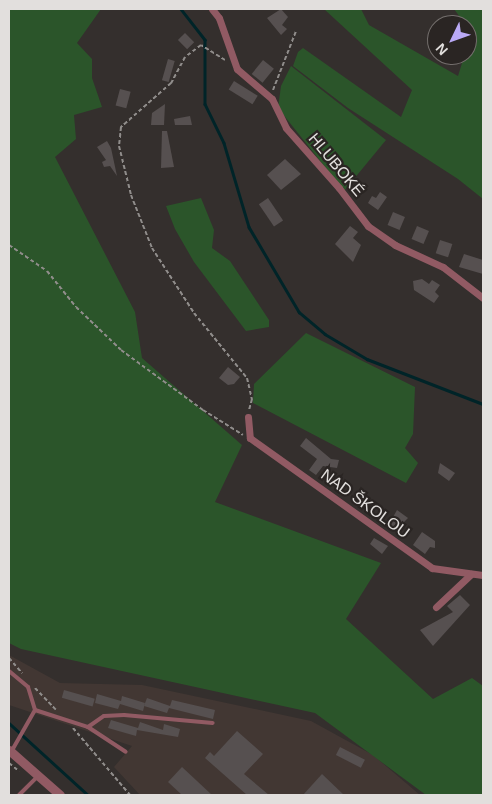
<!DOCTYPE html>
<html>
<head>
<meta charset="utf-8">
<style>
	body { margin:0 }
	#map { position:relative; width:492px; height:804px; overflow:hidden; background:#342f2d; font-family:Arial,sans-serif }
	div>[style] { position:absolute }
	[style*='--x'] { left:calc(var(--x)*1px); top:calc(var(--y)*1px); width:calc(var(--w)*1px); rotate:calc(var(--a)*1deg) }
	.built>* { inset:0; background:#423733 }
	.green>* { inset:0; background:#2b552a }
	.stream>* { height:2.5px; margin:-1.25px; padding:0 1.25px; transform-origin:1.25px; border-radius:1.25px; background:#002428 }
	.building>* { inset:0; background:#565050; transform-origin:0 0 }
	.path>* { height:2px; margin-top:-1px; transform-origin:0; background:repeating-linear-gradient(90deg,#908d8b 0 4px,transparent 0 6.5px) }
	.service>* { height:4px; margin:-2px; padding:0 2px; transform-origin:2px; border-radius:2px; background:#915a63 }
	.minor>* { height:7px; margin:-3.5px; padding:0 3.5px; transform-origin:3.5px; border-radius:3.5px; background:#915a63 }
	.tertiary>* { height:9px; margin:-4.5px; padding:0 4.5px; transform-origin:4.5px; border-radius:4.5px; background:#915a63 }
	span { translate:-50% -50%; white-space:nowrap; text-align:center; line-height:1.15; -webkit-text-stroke:4.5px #2a2523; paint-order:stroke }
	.street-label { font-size:16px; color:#e2dfdd }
	.frame { position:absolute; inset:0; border:10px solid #e2dfdd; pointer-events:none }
	.north { position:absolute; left:427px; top:15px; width:50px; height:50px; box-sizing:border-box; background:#2a2523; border:1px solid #746f6d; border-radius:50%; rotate:228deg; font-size:14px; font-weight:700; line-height:20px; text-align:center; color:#e2dfdd }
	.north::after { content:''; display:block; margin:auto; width:18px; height:22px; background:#baaaf6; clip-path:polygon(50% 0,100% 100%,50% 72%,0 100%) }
</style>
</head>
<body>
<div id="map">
	<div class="built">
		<div style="clip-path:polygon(9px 655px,60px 683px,142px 685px,311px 721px,373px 755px,420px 795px,140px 795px,114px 767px,132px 746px,9px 705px)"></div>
	</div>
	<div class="green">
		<div style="clip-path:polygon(9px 9px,101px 9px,77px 43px,92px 59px,92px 78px,102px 107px,74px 115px,76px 139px,55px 157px,135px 312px,142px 358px,242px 445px,215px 502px,381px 563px,346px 619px,433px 699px,472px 678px,483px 686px,483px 795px,426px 795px,315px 713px,21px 649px,9px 643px)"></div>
		<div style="clip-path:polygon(324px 9px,361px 9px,369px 25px,458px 76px,467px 47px,475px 42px,468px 45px,471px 32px,454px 9px,483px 9px,483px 199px,458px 179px,348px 108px,293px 66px,298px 52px,303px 48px,401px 117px,412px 90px)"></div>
		<div style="clip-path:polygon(291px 66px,386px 140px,344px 191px,278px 108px,281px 86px)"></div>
		<div style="clip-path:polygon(201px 198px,214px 230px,212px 248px,230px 261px,269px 320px,269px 327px,246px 331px,194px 262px,175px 229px,166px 206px)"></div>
		<div style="clip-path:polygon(306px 333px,415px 387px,413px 434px,405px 448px,418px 463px,406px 483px,253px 403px,254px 384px)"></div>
	</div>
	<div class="stream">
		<div style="--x:181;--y:9;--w:39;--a:52"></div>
		<div style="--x:205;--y:40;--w:64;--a:90"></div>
		<div style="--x:205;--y:104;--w:43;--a:64"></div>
		<div style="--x:224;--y:143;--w:88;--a:73.4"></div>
		<div style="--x:249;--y:227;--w:99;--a:59.5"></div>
		<div style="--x:299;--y:312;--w:34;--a:40"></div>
		<div style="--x:325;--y:334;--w:49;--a:30.8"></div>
		<div style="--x:367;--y:359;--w:124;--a:21.2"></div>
		<div style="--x:9;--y:723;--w:107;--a:42.3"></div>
	</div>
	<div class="building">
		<div style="clip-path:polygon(281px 9px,288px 17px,282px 25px,287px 29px,281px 35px,267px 18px)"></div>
		<div style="left:185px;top:33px;width:13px;height:10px;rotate:45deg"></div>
		<div style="left:168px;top:59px;width:7px;height:22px;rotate:16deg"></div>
		<div style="left:263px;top:60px;width:14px;height:18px;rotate:39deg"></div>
		<div style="left:234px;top:81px;width:28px;height:10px;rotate:32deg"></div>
		<div style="left:120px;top:89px;width:11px;height:17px;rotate:15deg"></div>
		<div style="clip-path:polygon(165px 104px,164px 125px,151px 125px,152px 113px)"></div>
		<div style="clip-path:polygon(190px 116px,192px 125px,175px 125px,174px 119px)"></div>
		<div style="clip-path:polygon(162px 131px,167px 131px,174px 167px,161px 168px)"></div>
		<div style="clip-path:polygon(107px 141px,111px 148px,117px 176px,110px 166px,104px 167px,102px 162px,106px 160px,97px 147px)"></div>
		<div style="clip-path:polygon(285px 159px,301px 174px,281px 190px,267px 175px)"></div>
		<div style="clip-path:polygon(380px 192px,387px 197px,378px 210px,368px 203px,372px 196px,376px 198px)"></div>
		<div style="left:268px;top:198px;width:27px;height:11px;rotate:56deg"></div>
		<div style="left:393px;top:212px;width:13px;height:14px;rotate:23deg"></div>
		<div style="clip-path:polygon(350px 226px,358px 232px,353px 238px,361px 245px,353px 262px,335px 244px)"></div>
		<div style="left:417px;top:226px;width:13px;height:14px;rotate:23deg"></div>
		<div style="left:440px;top:240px;width:13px;height:14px;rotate:18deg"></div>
		<div style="clip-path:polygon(464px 254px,483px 260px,483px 274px,459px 267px)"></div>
		<div style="clip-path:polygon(422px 279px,429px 284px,432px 280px,440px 285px,435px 292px,439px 296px,434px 303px,414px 290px,413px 281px)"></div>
		<div style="clip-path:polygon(228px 367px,240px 377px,234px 384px,228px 385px,219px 378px)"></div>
		<div style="clip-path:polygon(306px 438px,331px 459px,339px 460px,337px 468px,323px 466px,316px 475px,309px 470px,317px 459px,300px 446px)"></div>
		<div style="clip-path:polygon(440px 463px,455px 473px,449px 481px,438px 473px)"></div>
		<div style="clip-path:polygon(397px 510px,408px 518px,395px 531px,388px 526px)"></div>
		<div style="clip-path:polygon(422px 532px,435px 541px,435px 548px,430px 547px,425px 554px,413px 545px)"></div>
		<div style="clip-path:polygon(374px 538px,388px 546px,382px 554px,370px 544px)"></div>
		<div style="clip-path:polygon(460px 595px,470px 605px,433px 646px,420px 630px,453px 612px,447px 606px)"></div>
		<div style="left:64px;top:690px;width:32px;height:8px;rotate:16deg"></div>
		<div style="clip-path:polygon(97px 694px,121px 701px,122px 696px,145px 703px,143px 711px,120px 704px,118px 709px,95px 703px)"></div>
		<div style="clip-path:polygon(147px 698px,170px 706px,172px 700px,215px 710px,213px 719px,169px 708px,167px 713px,144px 706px)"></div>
		<div style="clip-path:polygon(111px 720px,138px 728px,140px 722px,163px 730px,164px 724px,180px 729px,178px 737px,137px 730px,136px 736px,108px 728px)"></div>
		<div style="clip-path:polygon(237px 731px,263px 754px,244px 774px,269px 795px,247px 795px,205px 758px,210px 752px,214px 756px)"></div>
		<div style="left:340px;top:747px;width:28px;height:9px;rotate:27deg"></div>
		<div style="clip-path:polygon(182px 767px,212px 795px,182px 795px,168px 782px)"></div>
		<div style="clip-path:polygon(322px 774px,344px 795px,303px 795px)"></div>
	</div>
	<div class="path">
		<div style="--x:225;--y:60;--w:28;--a:-148"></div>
		<div style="--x:201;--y:45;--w:20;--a:143"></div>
		<div style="--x:185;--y:57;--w:30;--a:118"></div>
		<div style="--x:171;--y:83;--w:67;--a:138.7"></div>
		<div style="--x:121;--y:127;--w:19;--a:96"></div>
		<div style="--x:119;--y:146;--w:50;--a:76.2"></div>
		<div style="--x:131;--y:195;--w:57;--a:68.4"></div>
		<div style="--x:152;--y:248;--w:77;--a:57.1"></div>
		<div style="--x:194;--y:313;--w:84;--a:50.8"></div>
		<div style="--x:247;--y:378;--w:22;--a:77"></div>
		<div style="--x:252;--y:399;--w:11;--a:105"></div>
		<div style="--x:273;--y:90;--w:63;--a:-68.7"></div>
		<div style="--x:9;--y:245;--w:46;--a:34.4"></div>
		<div style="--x:47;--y:271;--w:46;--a:51.1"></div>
		<div style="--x:76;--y:307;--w:62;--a:43.7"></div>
		<div style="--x:121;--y:350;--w:102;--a:36.2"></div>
		<div style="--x:203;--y:410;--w:47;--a:32"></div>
		<div style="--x:9;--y:658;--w:20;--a:49"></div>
		<div style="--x:35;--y:688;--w:30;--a:46"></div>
		<div style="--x:73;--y:728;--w:88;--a:49.6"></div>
		<div style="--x:9;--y:763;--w:13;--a:39"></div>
	</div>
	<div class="service">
		<div style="--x:9;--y:671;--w:25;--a:40"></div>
		<div style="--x:28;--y:687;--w:24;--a:73"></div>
		<div style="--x:35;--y:710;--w:48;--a:119.7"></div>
		<div style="--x:35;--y:710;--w:56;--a:17.8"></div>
		<div style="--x:88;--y:727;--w:45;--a:33.3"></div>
		<div style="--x:88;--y:727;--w:19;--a:-35"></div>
		<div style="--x:104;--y:716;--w:20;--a:-3"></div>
		<div style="--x:124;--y:715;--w:89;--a:5.1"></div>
		<div style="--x:19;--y:795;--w:25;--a:-45"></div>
	</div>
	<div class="minor">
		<div style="--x:212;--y:9;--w:11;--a:52"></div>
		<div style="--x:219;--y:18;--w:54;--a:70.6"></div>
		<div style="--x:237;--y:69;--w:46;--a:40.6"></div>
		<div style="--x:272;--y:99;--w:32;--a:64"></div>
		<div style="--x:286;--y:128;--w:80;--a:48.5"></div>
		<div style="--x:339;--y:188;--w:48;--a:52.7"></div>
		<div style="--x:368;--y:226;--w:33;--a:35"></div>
		<div style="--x:395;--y:245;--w:53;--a:24.6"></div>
		<div style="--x:443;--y:267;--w:51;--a:37.8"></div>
		<div style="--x:248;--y:417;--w:21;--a:85"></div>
		<div style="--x:250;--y:438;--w:224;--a:35.5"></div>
		<div style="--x:432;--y:568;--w:51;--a:7.8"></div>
		<div style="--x:436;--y:607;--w:48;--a:-43.3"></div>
	</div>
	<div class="tertiary">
		<div style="--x:9;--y:750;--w:68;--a:41.4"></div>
	</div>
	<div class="street-label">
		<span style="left:336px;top:165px;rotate:50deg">HLUBOKÉ</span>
		<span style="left:365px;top:504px;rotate:36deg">NAD ŠKOLOU</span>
	</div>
	<div class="frame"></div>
	<div class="north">N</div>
</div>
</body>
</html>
